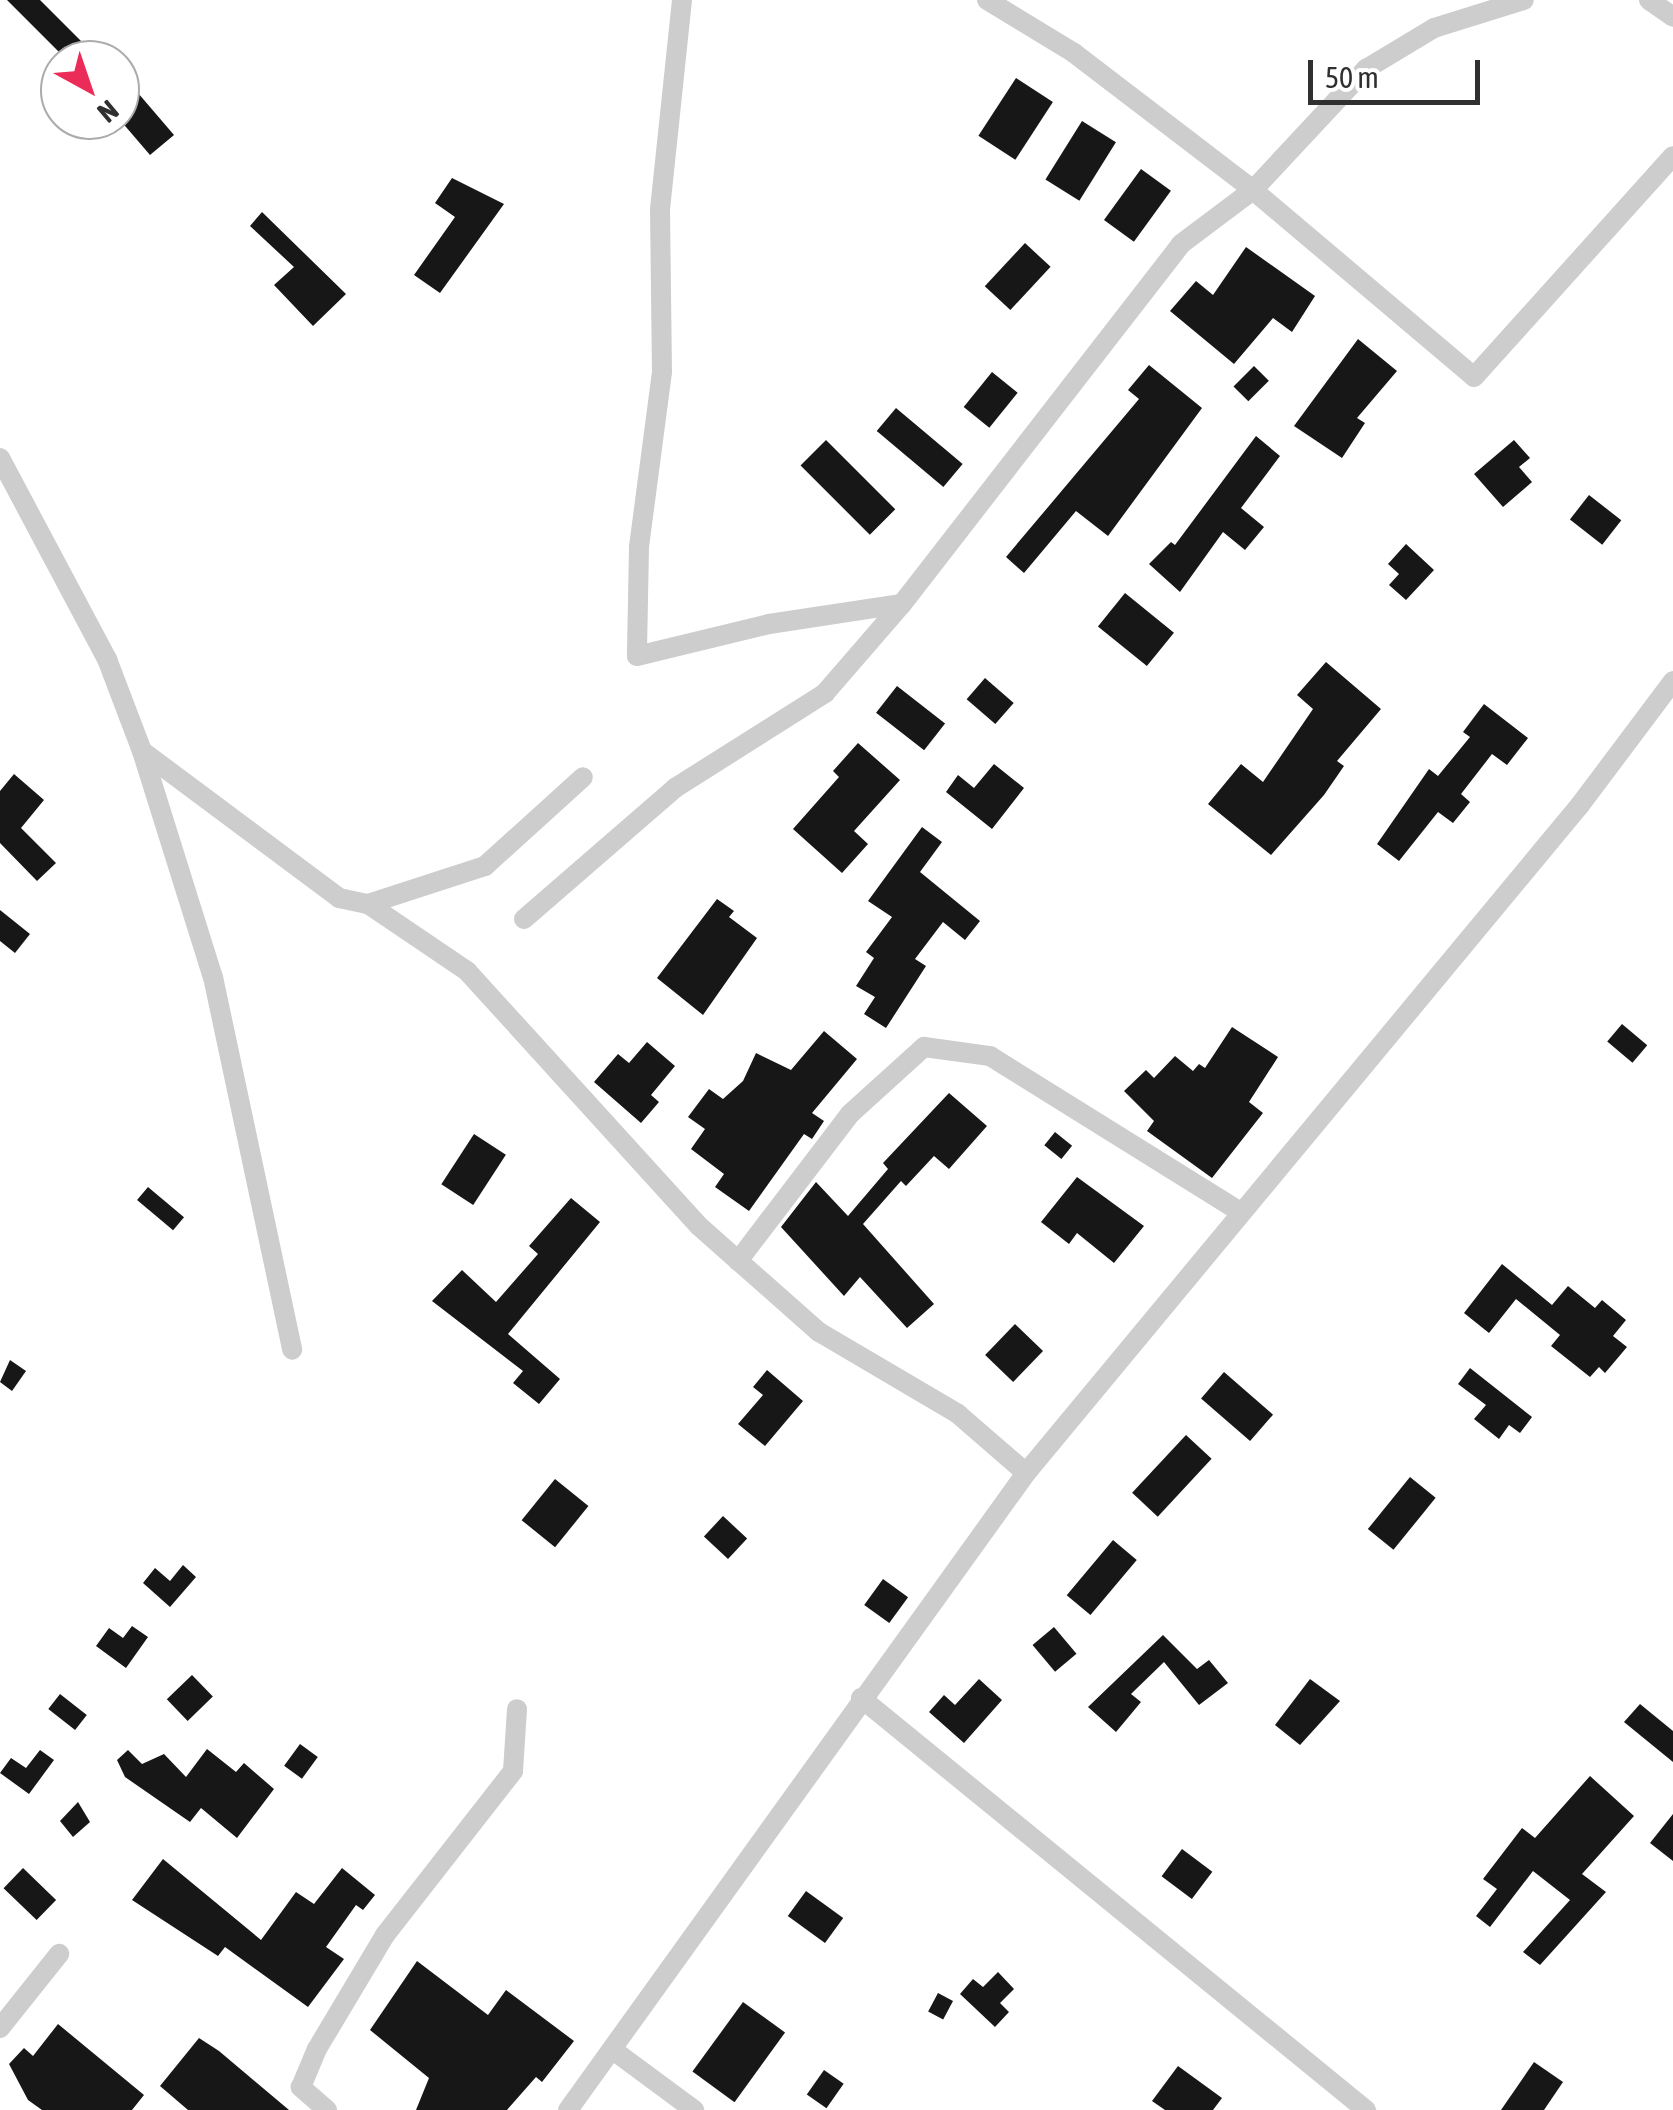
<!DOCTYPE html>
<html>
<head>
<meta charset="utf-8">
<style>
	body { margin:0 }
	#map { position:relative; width:1673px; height:2110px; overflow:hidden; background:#fff; font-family:"Asap Condensed",sans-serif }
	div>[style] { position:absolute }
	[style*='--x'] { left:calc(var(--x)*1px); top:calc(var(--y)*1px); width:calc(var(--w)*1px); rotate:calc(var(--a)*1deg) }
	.building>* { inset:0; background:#171717; transform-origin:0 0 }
	.minor>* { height:20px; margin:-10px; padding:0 10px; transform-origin:10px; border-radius:10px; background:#cdcdcd }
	span { translate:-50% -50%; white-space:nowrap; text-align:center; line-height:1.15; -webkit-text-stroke:10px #fff; paint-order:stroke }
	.north { position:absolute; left:40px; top:40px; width:100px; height:100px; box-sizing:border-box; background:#fff; border:2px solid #acacac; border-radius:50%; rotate:140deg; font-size:28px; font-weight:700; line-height:40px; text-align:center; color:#303030 }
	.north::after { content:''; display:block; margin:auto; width:35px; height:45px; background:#ec2c58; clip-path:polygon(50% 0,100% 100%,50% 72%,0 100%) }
	.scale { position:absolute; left:1308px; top:60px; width:172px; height:45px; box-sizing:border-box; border:5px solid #303030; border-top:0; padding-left:12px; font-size:30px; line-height:35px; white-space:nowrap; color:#303030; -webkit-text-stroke:8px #fff; paint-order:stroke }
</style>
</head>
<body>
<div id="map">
	<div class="building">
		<div style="clip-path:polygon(7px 0,40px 0,100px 60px,67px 60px)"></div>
		<div style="clip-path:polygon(120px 72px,174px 135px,150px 155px,120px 120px)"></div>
		<div style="left:1016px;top:78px;width:44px;height:69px;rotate:33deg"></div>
		<div style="left:1082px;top:121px;width:40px;height:69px;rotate:32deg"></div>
		<div style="left:1141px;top:169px;width:37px;height:63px;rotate:36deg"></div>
		<div style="clip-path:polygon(452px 178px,504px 204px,440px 293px,414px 275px,455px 217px,435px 203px)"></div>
		<div style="clip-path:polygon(262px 212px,346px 294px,313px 326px,274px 285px,294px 267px,250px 226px)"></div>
		<div style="left:1025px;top:243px;width:35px;height:59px;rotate:43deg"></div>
		<div style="clip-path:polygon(1246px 247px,1315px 296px,1292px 332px,1273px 318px,1234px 364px,1170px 311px,1196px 281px,1213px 295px)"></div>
		<div style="clip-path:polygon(1358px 339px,1397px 371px,1357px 418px,1365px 423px,1342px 458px,1294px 426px)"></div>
		<div style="clip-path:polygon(1149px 365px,1202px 408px,1108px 536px,1076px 511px,1024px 573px,1006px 557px,1139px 399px,1128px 390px)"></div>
		<div style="left:1254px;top:366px;width:21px;height:29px;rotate:45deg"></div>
		<div style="left:992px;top:372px;width:33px;height:45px;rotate:39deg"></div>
		<div style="left:896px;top:408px;width:87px;height:30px;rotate:40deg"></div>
		<div style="clip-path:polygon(1256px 436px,1280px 456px,1241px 508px,1264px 527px,1245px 550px,1223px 532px,1180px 592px,1149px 564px,1171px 542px,1175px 545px)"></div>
		<div style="left:826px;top:440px;width:98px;height:36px;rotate:45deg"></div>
		<div style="clip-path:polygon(1514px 440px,1530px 458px,1519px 467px,1532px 482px,1503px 507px,1474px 474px)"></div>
		<div style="left:1589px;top:495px;width:41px;height:31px;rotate:38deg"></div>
		<div style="clip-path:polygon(1406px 544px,1434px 570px,1406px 600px,1389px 585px,1399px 574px,1388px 564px)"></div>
		<div style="left:1125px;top:593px;width:63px;height:43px;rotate:39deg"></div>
		<div style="clip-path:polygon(1326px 662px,1381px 709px,1337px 761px,1344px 766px,1324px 795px,1271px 855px,1208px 804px,1241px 764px,1263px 782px,1313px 709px,1297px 695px)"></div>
		<div style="left:985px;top:678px;width:38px;height:28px;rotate:41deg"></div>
		<div style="left:897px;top:686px;width:61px;height:34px;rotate:38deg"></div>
		<div style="clip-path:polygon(1484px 704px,1528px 738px,1507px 765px,1492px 754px,1461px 794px,1470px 802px,1453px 823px,1438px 812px,1399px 861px,1377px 844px,1429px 769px,1438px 776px,1470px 737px,1463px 732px)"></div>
		<div style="clip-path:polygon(858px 743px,900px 780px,854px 831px,868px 844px,842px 873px,793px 829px,839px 777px,833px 771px)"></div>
		<div style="clip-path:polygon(994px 764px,1024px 788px,992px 829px,946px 792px,958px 775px,974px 788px)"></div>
		<div style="clip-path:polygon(14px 774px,44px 800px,21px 828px,56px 863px,37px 881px,0 843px,0 791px)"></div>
		<div style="clip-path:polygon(922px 827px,942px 842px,920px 872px,980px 921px,965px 940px,943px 922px,915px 959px,926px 966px,886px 1028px,864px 1014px,875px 997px,856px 986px,874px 958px,866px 952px,892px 917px,868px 901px)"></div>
		<div style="clip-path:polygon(717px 899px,734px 911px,729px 917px,757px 938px,703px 1015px,657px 978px)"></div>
		<div style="clip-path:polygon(0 910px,30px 934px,15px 953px,0 941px)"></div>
		<div style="left:1622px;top:1024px;width:33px;height:23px;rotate:40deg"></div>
		<div style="clip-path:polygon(1232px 1027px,1278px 1057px,1249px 1102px,1263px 1113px,1212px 1178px,1147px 1131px,1154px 1121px,1124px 1091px,1146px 1070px,1154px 1078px,1175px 1056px,1193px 1071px,1199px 1064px,1205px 1068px)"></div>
		<div style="clip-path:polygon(824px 1031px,857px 1059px,812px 1113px,824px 1121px,812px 1139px,804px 1134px,749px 1211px,715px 1187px,724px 1174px,691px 1149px,705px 1129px,688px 1117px,709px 1089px,723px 1099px,743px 1081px,756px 1053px,791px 1070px)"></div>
		<div style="clip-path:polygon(647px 1042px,675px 1066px,651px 1095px,659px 1102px,641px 1123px,594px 1082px,618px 1054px,629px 1063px)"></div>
		<div style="clip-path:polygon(949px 1093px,987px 1126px,949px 1169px,934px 1156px,906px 1186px,901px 1181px,863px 1224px,934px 1304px,907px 1328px,860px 1277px,844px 1296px,781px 1227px,816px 1182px,848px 1216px,888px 1169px,883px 1163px)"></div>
		<div style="left:1055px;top:1132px;width:22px;height:17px;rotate:39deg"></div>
		<div style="left:474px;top:1134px;width:38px;height:60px;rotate:33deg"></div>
		<div style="clip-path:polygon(1077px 1177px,1144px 1226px,1114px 1263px,1077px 1233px,1069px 1244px,1041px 1222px)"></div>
		<div style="left:148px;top:1187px;width:47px;height:17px;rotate:40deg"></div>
		<div style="clip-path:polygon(571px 1198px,600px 1222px,508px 1334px,560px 1379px,539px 1404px,513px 1383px,523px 1371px,432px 1301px,462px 1270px,496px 1302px,538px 1254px,529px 1246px)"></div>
		<div style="clip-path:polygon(1502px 1264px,1552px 1305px,1568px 1286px,1595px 1308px,1602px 1300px,1626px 1320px,1613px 1336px,1627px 1347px,1605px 1373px,1599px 1367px,1590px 1377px,1551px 1346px,1560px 1335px,1516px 1299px,1489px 1333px,1464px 1313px)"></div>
		<div style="left:1015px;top:1324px;width:39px;height:43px;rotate:44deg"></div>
		<div style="clip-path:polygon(10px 1360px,26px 1371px,12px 1391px,0 1382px)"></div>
		<div style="clip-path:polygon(1470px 1368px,1532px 1417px,1520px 1433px,1509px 1425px,1499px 1439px,1474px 1419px,1486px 1405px,1458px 1384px)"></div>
		<div style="clip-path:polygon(767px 1370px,803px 1401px,765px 1446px,738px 1424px,763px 1395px,753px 1387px)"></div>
		<div style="left:1224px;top:1372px;width:65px;height:35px;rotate:41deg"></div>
		<div style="left:1186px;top:1435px;width:35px;height:79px;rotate:43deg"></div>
		<div style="left:1410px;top:1477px;width:33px;height:67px;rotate:39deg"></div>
		<div style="left:555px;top:1479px;width:43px;height:53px;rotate:39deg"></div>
		<div style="left:723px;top:1516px;width:33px;height:28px;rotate:43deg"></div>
		<div style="left:1113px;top:1540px;width:31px;height:72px;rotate:40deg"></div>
		<div style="clip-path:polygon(183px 1565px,196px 1577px,170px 1607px,143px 1583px,155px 1568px,170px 1581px)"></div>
		<div style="left:883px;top:1579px;width:31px;height:32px;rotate:36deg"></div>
		<div style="clip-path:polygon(132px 1626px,148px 1637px,126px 1668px,96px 1646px,109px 1628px,123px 1638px)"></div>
		<div style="left:1054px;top:1627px;width:35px;height:28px;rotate:50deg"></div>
		<div style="clip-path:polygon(1163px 1635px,1197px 1669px,1209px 1660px,1228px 1683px,1199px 1705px,1164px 1662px,1131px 1694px,1141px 1702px,1116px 1732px,1088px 1707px)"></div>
		<div style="left:192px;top:1675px;width:30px;height:35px;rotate:46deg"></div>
		<div style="clip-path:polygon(979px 1679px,1002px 1700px,964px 1743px,929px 1712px,944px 1695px,955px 1705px)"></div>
		<div style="clip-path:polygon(1310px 1679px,1340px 1701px,1300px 1745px,1275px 1725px)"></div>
		<div style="left:60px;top:1694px;width:34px;height:19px;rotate:38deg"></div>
		<div style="clip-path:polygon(1640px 1704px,1673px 1731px,1673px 1762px,1624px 1722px)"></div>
		<div style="left:300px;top:1744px;width:22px;height:27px;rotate:36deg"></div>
		<div style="clip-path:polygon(207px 1749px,236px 1772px,244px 1763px,274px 1789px,237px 1838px,201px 1808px,190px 1822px,125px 1777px,117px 1760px,128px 1750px,142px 1764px,164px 1754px,186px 1777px)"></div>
		<div style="clip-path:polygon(40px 1750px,54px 1760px,29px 1794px,0 1773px,11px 1758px,26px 1768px)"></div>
		<div style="clip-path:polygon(1590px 1776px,1634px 1816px,1582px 1874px,1606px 1892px,1540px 1965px,1523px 1952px,1570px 1900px,1533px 1871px,1490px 1927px,1476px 1916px,1497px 1889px,1483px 1879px,1522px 1828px,1535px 1838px)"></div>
		<div style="clip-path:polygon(78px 1802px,90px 1822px,73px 1837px,60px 1821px)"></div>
		<div style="clip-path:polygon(1673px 1814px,1673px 1861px,1650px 1843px)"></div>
		<div style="left:1182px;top:1849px;width:38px;height:34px;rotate:37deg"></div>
		<div style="clip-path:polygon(163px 1859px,261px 1940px,296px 1892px,314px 1904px,342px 1868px,375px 1895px,363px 1910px,356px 1905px,326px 1947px,344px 1959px,308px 2007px,225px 1947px,218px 1956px,132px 1900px)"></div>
		<div style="left:23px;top:1868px;width:46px;height:28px;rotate:44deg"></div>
		<div style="left:806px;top:1891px;width:46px;height:31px;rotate:36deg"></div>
		<div style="clip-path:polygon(417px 1961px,488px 2015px,506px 1990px,574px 2041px,542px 2082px,536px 2077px,507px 2110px,416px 2110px,429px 2078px,370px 2030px)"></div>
		<div style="clip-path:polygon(998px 1972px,1014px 1989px,1000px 2003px,1009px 2012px,995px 2027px,960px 1994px,973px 1979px,983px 1987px)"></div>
		<div style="left:938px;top:1993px;width:17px;height:21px;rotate:28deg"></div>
		<div style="left:743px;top:2002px;width:52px;height:86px;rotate:36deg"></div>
		<div style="clip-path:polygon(58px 2024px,144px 2095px,132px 2110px,42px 2110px,28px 2100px,9px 2064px,24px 2048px,33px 2056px)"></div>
		<div style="clip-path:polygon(199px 2038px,219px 2051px,289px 2110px,188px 2110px,160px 2086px)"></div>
		<div style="clip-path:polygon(1534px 2062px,1563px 2082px,1544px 2110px,1501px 2110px)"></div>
		<div style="clip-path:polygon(1178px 2066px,1222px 2098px,1213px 2110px,1165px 2110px,1152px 2101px)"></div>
		<div style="left:824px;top:2070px;width:24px;height:30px;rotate:35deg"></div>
	</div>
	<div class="minor">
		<div style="--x:682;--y:0;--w:211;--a:96"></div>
		<div style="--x:660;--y:210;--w:162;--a:89.3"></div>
		<div style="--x:662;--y:372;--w:177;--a:97.5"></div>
		<div style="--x:639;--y:547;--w:109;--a:91.1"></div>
		<div style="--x:637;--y:656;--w:136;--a:-13.6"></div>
		<div style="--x:769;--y:624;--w:134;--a:-8.6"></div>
		<div style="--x:902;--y:604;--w:455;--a:-52.2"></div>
		<div style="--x:1181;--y:244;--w:90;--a:-36.9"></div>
		<div style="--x:1253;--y:190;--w:166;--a:-47"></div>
		<div style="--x:1366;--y:69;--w:79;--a:-31.1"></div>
		<div style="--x:1434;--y:28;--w:94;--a:-17.3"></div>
		<div style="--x:987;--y:0;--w:102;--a:31.3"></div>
		<div style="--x:1074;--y:53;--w:225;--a:37.4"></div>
		<div style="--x:1253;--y:190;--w:289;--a:40.2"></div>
		<div style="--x:1474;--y:377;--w:297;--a:-48"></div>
		<div style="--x:1649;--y:0;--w:29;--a:35"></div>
		<div style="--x:0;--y:458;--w:228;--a:62"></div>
		<div style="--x:107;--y:659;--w:98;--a:69.2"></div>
		<div style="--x:142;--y:751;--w:237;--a:72.6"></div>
		<div style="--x:213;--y:977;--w:381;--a:78"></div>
		<div style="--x:142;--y:751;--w:246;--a:36.7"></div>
		<div style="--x:339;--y:898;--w:30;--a:12"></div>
		<div style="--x:368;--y:904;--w:123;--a:-18"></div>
		<div style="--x:485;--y:866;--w:132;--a:-42.2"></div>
		<div style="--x:368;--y:904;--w:120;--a:34.1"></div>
		<div style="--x:467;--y:971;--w:345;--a:47.7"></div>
		<div style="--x:699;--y:1226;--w:160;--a:41.5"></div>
		<div style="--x:819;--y:1332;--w:161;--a:30.5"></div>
		<div style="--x:958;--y:1414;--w:90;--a:40.9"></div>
		<div style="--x:524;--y:919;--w:200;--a:-40.9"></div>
		<div style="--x:675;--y:788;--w:178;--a:-32.3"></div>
		<div style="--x:825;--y:693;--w:118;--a:-49.1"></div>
		<div style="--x:738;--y:1261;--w:185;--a:-52.7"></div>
		<div style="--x:850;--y:1114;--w:100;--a:-42.2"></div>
		<div style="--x:924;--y:1047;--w:67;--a:7.8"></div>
		<div style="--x:990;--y:1056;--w:296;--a:31.9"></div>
		<div style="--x:861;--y:1698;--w:652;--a:39.21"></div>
		<div style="--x:0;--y:2028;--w:95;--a:-51.4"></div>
		<div style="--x:613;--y:2050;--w:101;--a:36.5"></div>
		<div style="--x:327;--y:2110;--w:35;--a:-139"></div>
		<div style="--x:301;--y:2087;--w:41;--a:-67.2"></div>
		<div style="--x:317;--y:2049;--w:133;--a:-59.2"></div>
		<div style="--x:385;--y:1935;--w:208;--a:-52"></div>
		<div style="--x:513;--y:1771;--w:62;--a:-86.3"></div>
		<div style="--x:568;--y:2110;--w:785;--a:-54.28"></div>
		<div style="--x:1026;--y:1473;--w:868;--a:-50.33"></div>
		<div style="--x:1580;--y:805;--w:155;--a:-53.1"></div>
	</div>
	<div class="north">N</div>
	<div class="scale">50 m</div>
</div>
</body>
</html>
